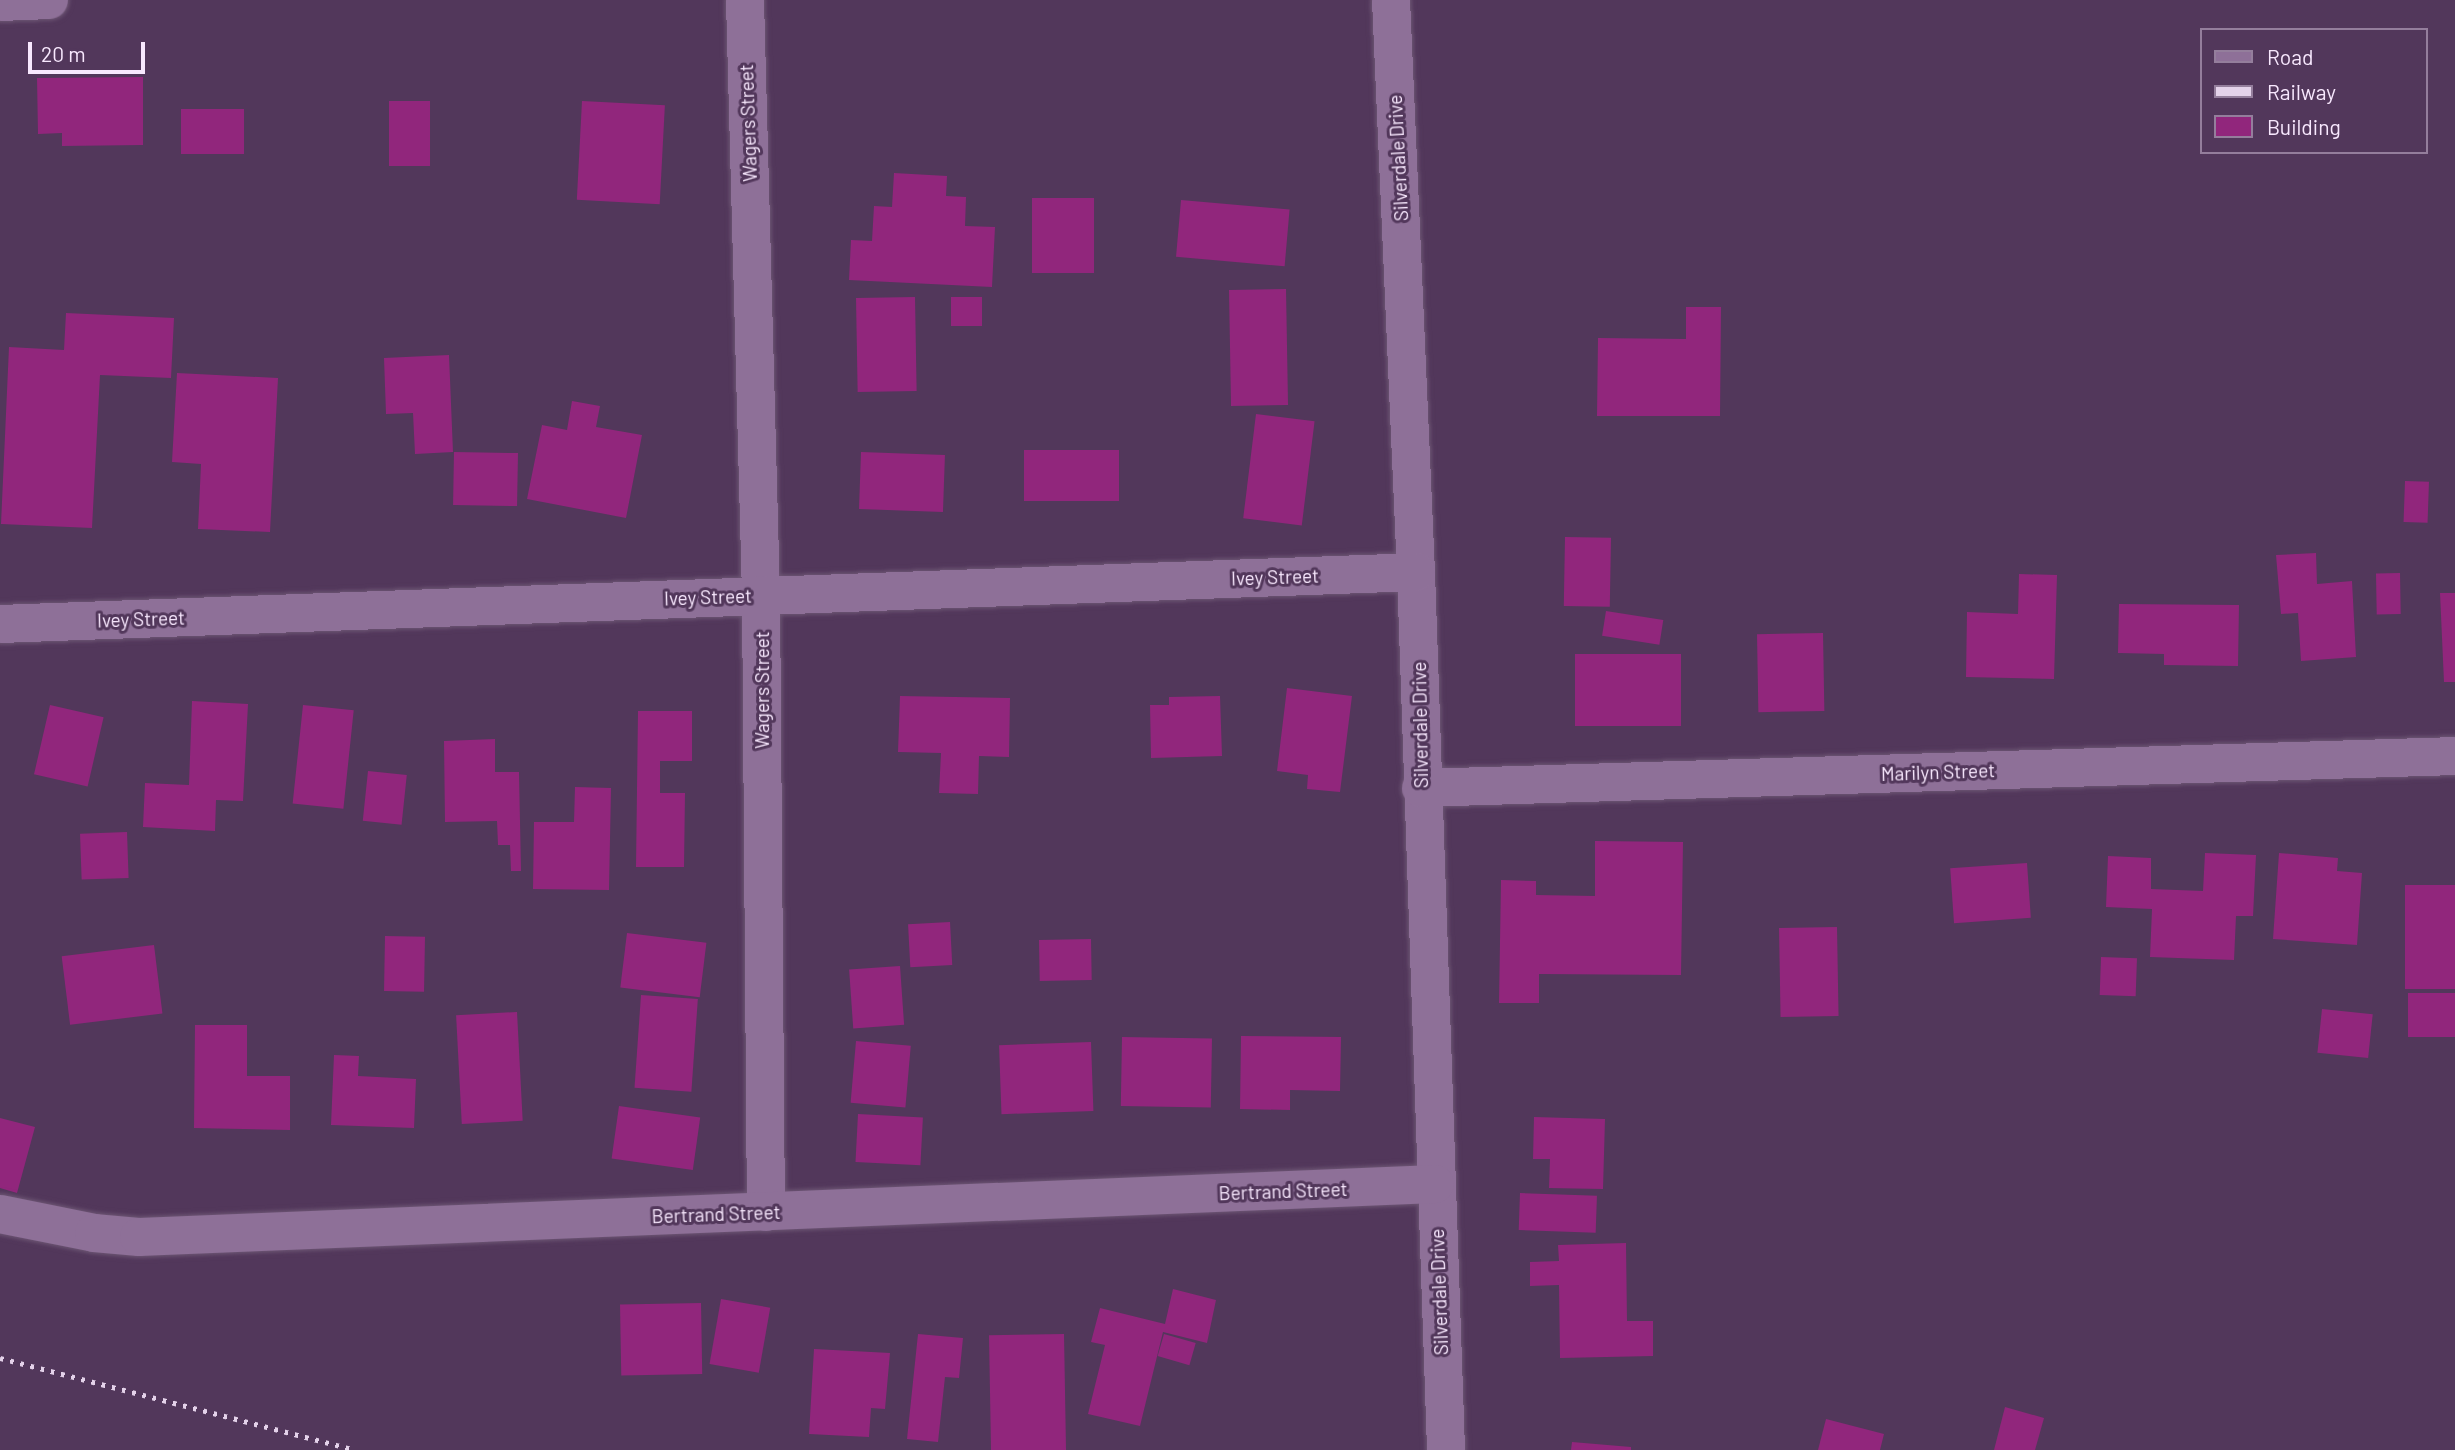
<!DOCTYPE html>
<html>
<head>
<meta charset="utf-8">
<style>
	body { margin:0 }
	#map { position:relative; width:2455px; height:1450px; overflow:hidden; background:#52375b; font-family:Barlow,sans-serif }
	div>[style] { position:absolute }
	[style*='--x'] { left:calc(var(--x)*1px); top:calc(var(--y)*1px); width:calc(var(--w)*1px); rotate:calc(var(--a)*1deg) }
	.building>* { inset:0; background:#91267c; transform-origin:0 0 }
	.roads { filter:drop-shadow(0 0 2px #6d5674) drop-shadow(0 0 2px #6d5674) }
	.street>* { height:38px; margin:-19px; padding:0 19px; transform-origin:19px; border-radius:19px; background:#8e7098 }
	.rail>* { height:5px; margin-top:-2.5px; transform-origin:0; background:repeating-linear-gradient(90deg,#e4d2ea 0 3.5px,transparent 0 10.5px) }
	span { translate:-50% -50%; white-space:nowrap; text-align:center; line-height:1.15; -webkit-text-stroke:6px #52375b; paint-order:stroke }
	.street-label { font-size:19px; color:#f8e8fe }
	.legend { position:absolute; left:2200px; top:28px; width:228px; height:126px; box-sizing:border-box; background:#52375b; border:2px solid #947e9c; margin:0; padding:9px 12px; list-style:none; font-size:21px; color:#f8e8fe }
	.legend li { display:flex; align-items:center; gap:14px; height:35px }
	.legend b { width:35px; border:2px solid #947e9c }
	.scale { position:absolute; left:28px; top:42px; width:117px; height:32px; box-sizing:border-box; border:4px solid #f8e8fe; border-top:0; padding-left:9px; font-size:21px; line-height:24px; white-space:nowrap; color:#f8e8fe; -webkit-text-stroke:5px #52375b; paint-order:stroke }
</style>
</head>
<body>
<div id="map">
	<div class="building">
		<div style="clip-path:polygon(143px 77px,143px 145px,62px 146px,62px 133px,38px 134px,37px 78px)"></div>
		<div style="left:389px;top:101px;width:41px;height:65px"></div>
		<div style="left:582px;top:101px;width:83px;height:99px;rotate:3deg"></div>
		<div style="left:181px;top:109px;width:63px;height:45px"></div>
		<div style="clip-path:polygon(894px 173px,947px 176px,946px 196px,966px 197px,965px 226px,995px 227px,992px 287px,849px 280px,851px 240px,872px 241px,874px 206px,892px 207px)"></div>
		<div style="left:1032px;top:198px;width:62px;height:75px"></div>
		<div style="left:1181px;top:200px;width:109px;height:57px;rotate:5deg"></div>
		<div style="left:1286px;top:289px;width:116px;height:57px;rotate:89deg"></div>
		<div style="left:915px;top:297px;width:94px;height:59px;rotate:89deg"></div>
		<div style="left:951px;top:297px;width:31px;height:29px"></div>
		<div style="clip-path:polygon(1686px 307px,1721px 307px,1720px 416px,1597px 416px,1598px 338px,1686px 339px)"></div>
		<div style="clip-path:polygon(66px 313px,174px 318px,171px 378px,100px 375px,92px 528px,1px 524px,9px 347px,64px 350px)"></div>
		<div style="clip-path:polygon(449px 355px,453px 452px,415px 454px,413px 413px,386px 414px,384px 358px)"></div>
		<div style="clip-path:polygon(177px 373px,278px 378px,270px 532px,198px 529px,201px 464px,172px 462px)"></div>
		<div style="clip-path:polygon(572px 401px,600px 406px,596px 427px,642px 435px,626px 518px,527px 499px,542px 425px,567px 430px)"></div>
		<div style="left:1256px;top:414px;width:59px;height:105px;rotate:7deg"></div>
		<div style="left:1119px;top:450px;width:51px;height:95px;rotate:90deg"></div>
		<div style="left:454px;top:452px;width:64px;height:53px;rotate:1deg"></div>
		<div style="left:861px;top:452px;width:84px;height:57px;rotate:2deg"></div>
		<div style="left:2405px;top:481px;width:24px;height:41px;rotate:2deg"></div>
		<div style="left:1565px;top:537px;width:46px;height:69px;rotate:1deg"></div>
		<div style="clip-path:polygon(2316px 553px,2317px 584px,2352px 581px,2356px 657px,2301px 661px,2298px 613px,2281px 614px,2276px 555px)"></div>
		<div style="left:2400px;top:573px;width:41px;height:24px;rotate:89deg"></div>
		<div style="clip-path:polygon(2019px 574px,2057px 575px,2054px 679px,1966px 677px,1967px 612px,2018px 614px)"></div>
		<div style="clip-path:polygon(2440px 593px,2455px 593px,2455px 682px,2444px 682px)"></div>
		<div style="clip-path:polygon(2119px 604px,2239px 605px,2238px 666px,2164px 665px,2164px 654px,2118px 653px)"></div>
		<div style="left:1606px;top:611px;width:58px;height:25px;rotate:9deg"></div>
		<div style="left:1823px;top:633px;width:78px;height:66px;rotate:89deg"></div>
		<div style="left:1681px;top:654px;width:72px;height:106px;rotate:90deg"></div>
		<div style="clip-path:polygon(1287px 688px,1352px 696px,1340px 792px,1307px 789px,1308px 775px,1277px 771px)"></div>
		<div style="clip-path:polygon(900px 696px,1010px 698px,1009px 757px,979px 756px,978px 794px,939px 793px,941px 753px,898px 752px)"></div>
		<div style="clip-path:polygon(1220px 696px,1222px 756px,1151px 758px,1150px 705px,1169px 705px,1169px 697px)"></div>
		<div style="clip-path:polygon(192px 701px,248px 704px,243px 801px,216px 800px,215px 831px,143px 827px,145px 783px,189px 785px)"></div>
		<div style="left:50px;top:705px;width:55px;height:71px;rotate:13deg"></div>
		<div style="left:303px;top:705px;width:51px;height:99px;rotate:6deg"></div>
		<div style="clip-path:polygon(638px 711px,692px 711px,692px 761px,660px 761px,660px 793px,685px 793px,684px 867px,636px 867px)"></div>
		<div style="clip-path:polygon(495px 739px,495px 772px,519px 772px,521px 871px,511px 871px,510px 845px,498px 845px,497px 821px,445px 822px,444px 741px)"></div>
		<div style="left:368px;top:771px;width:39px;height:50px;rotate:6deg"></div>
		<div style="clip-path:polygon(575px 787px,611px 788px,609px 890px,533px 889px,534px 822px,574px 822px)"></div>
		<div style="left:127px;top:832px;width:46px;height:47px;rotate:88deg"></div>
		<div style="clip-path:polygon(1595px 841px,1683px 842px,1681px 975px,1539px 974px,1539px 1003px,1499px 1003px,1501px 880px,1536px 881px,1536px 895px,1595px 896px)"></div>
		<div style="clip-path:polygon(2205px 853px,2256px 855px,2253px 916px,2236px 916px,2234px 960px,2150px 957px,2152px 909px,2106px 907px,2108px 856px,2151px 858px,2151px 889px,2203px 891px)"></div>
		<div style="clip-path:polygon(2279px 853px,2338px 858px,2337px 871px,2362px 873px,2357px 945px,2273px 939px)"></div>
		<div style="left:2027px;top:863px;width:55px;height:77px;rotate:86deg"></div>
		<div style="left:2455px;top:885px;width:104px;height:50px;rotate:90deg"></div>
		<div style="left:950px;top:922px;width:43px;height:42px;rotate:87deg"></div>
		<div style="left:1837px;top:927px;width:89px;height:58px;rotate:89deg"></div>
		<div style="left:627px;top:933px;width:80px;height:55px;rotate:7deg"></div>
		<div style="left:385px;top:936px;width:40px;height:55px;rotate:1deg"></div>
		<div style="left:1091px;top:939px;width:41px;height:52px;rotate:89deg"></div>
		<div style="left:154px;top:945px;width:69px;height:93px;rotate:83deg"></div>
		<div style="left:2101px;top:957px;width:36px;height:38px;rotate:2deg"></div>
		<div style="left:900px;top:966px;width:59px;height:51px;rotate:86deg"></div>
		<div style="left:2455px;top:993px;width:44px;height:47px;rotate:90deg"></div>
		<div style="left:641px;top:995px;width:57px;height:93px;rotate:4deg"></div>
		<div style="left:2322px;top:1009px;width:51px;height:44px;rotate:6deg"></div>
		<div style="left:517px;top:1012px;width:109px;height:61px;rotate:87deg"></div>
		<div style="clip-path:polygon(195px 1025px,247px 1025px,247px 1076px,290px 1076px,290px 1130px,194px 1128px)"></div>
		<div style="clip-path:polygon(1241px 1036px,1341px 1037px,1340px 1091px,1290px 1090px,1290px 1110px,1240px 1109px)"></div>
		<div style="left:1122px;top:1037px;width:90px;height:69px;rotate:1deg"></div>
		<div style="left:856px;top:1041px;width:55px;height:62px;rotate:5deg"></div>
		<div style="left:1091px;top:1042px;width:69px;height:92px;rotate:88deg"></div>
		<div style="clip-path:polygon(334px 1055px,359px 1056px,358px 1076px,416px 1079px,414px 1128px,331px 1125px)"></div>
		<div style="left:619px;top:1106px;width:82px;height:53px;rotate:8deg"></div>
		<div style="left:858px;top:1114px;width:65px;height:48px;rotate:3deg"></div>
		<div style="clip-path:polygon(1534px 1117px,1605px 1119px,1603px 1189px,1549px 1188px,1550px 1159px,1533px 1159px)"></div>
		<div style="clip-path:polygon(0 1118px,35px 1127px,17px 1193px,0 1188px)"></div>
		<div style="left:1520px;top:1193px;width:77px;height:37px;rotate:2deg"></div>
		<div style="clip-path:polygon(1626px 1243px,1627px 1321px,1653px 1321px,1653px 1356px,1560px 1358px,1559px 1285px,1530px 1286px,1530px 1262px,1559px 1261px,1558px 1245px)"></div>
		<div style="clip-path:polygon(1173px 1289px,1216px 1300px,1207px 1343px,1163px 1332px,1140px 1426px,1088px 1414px,1105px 1345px,1091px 1342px,1100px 1308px,1165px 1324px)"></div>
		<div style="left:721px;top:1299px;width:50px;height:66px;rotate:10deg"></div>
		<div style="left:701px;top:1303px;width:71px;height:81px;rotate:89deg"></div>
		<div style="clip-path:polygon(918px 1334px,963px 1338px,959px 1378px,945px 1377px,938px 1442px,907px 1439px)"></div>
		<div style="left:1064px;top:1334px;width:116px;height:75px;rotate:89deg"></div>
		<div style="left:1164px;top:1334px;width:33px;height:23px;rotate:16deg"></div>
		<div style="clip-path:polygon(814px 1349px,890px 1353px,885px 1409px,871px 1408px,869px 1437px,809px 1434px)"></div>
		<div style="clip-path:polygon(2005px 1407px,2044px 1418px,2035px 1450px,1994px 1450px)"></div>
		<div style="clip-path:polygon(1826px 1419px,1884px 1434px,1880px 1450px,1818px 1450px)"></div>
		<div style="clip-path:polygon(1572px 1442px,1631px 1447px,1631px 1450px,1571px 1450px)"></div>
	</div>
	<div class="roads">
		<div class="street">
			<div style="--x:745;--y:0;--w:595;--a:88.46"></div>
			<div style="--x:761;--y:595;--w:617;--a:89.54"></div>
			<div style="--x:1391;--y:0;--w:573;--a:87.5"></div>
			<div style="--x:1416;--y:572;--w:879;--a:88.04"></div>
			<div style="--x:0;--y:2;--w:49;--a:-2.3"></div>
			<div style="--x:0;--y:624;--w:1417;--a:-2.1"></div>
			<div style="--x:1421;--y:788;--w:1034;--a:-1.77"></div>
			<div style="--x:0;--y:1214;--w:96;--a:11.4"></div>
			<div style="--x:94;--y:1233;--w:45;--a:5.1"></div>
			<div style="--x:139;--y:1237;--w:1297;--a:-2.34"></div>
		</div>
	</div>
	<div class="rail">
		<div style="--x:0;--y:1358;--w:367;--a:14.5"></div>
	</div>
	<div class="street-label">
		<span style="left:748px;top:123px;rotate:-92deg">Wagers Street</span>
		<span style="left:1398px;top:158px;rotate:-93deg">Silverdale Drive</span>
		<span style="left:1275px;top:577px;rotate:-2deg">Ivey Street</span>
		<span style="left:708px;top:597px;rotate:-2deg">Ivey Street</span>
		<span style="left:141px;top:619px;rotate:-2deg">Ivey Street</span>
		<span style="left:762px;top:690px;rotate:-90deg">Wagers Street</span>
		<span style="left:1420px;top:725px;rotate:-91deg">Silverdale Drive</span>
		<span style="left:1938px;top:772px;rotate:-2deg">Marilyn Street</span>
		<span style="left:1283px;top:1191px;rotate:-2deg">Bertrand Street</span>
		<span style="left:716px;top:1214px;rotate:-2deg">Bertrand Street</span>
		<span style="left:1439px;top:1292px;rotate:-92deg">Silverdale Drive</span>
	</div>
	<ul class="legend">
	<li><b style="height:9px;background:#8e7098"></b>Road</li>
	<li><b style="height:9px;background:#e4d2ea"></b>Railway</li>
	<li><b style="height:19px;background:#91267c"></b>Building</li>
	</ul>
	<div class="scale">20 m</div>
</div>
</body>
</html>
